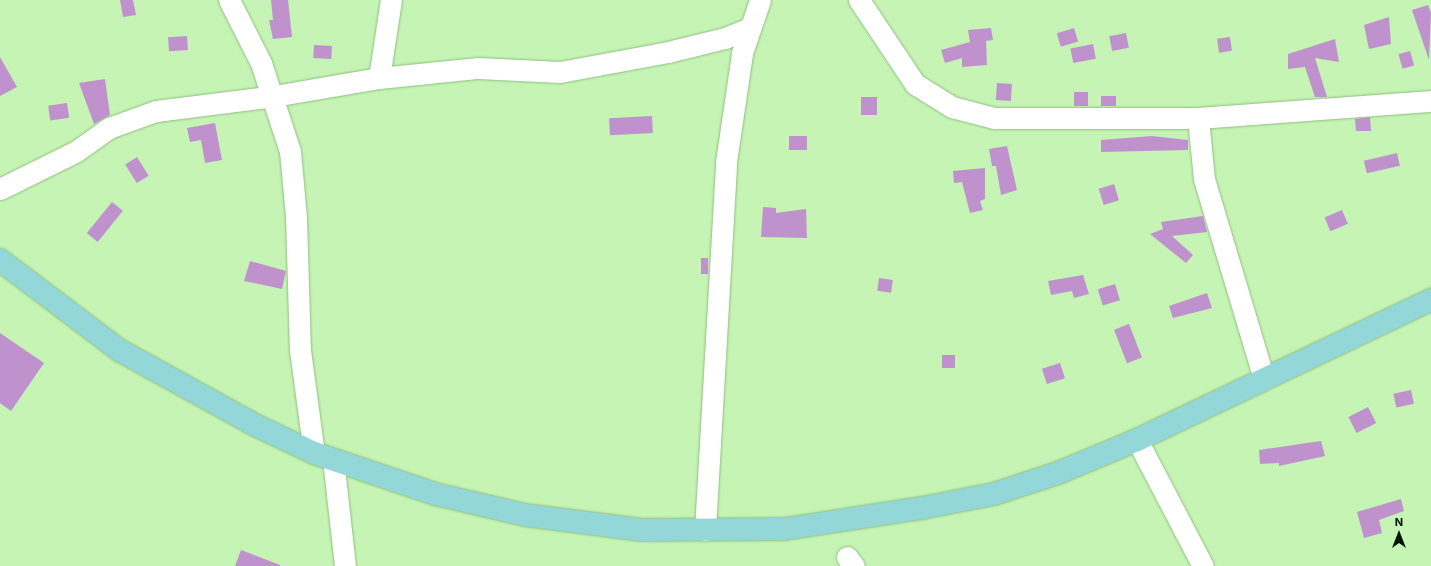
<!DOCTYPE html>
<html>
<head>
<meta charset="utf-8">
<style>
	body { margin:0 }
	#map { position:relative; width:1431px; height:566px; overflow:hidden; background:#c5f4b4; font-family:Inter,sans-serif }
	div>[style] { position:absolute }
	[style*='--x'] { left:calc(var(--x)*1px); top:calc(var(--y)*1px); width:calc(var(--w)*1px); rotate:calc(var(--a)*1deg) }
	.building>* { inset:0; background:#bf92ce; transform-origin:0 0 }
	.roads { filter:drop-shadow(0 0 1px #90be80) drop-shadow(0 0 1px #90be80) }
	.minor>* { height:21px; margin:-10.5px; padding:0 10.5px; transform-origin:10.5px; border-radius:10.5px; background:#fff }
	.major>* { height:22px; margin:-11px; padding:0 11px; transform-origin:11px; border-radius:11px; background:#93d7d9 }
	span { translate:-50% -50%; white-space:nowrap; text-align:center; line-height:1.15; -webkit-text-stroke:3px #c5f4b4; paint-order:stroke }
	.north { position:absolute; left:1379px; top:514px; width:40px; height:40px; -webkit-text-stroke:3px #c5f4b4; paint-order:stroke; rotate:0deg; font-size:11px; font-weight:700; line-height:16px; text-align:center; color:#031100 }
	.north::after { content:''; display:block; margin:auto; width:14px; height:18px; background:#031100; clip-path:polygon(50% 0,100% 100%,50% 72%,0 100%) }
</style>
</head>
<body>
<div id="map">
	<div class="building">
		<div style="clip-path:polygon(120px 0,133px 0,136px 15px,123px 17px)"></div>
		<div style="clip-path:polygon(271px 0,288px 0,292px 37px,273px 39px,269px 20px,273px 20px)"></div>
		<div style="clip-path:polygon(1428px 5px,1431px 13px,1429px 60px,1412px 10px)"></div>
		<div style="clip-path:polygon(1389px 17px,1391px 44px,1369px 49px,1364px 25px)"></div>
		<div style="clip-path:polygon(991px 28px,993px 40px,986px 41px,987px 65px,962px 67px,962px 58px,945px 63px,941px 50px,970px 42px,968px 30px)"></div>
		<div style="left:1074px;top:28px;width:14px;height:18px;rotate:73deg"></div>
		<div style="left:1126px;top:33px;width:15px;height:17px;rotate:79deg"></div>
		<div style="left:187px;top:36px;width:14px;height:19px;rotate:86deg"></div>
		<div style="left:1230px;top:37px;width:14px;height:13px;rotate:82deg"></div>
		<div style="clip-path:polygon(1335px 39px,1339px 62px,1315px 58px,1327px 97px,1315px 97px,1305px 67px,1288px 69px,1288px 54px)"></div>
		<div style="left:1093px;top:44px;width:15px;height:23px;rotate:79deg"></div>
		<div style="left:314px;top:45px;width:18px;height:13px;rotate:3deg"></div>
		<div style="left:1410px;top:51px;width:15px;height:12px;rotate:74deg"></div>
		<div style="clip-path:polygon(0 57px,17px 87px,0 96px)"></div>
		<div style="clip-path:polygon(105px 79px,110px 115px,94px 124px,79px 83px)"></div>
		<div style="left:997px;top:83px;width:15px;height:17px;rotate:4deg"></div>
		<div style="left:1074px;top:92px;width:14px;height:14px"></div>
		<div style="left:1101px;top:96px;width:15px;height:10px"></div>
		<div style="left:861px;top:97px;width:16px;height:18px"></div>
		<div style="left:67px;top:103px;width:15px;height:19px;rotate:82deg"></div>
		<div style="left:652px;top:116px;width:17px;height:43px;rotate:87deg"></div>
		<div style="clip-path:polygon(1370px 117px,1371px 131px,1356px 131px,1355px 119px)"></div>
		<div style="clip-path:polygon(215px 123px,222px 160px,205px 163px,201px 140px,190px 142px,187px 128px)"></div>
		<div style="left:789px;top:136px;width:18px;height:14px"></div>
		<div style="clip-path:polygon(1152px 136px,1188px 140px,1188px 150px,1101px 152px,1101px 140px)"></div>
		<div style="clip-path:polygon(1007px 146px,1017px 190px,1001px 195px,996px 166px,992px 166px,989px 149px)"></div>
		<div style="left:1397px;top:153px;width:13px;height:34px;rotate:77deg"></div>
		<div style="left:137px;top:157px;width:22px;height:14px;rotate:58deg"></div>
		<div style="clip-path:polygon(985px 168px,985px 199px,980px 201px,983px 210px,970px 213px,962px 182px,954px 183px,953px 171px)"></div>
		<div style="left:1114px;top:184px;width:17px;height:16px;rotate:73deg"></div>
		<div style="left:112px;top:202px;width:14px;height:40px;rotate:39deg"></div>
		<div style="clip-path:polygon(763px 207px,776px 208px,776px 213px,806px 209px,807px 238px,761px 237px)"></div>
		<div style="left:1342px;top:210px;width:15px;height:19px;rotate:67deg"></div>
		<div style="clip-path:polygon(1203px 216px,1207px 232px,1172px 236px,1193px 255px,1186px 263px,1150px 234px,1163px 229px,1161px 222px)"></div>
		<div style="left:701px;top:258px;width:7px;height:16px"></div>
		<div style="clip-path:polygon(250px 261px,286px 271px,282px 289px,244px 281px)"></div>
		<div style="clip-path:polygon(1083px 275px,1089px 294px,1074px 298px,1072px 291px,1051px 295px,1048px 281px)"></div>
		<div style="left:879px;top:278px;width:14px;height:13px;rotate:8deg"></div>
		<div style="left:1115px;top:284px;width:17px;height:18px;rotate:73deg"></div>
		<div style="clip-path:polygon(1207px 293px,1212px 308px,1173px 318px,1169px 306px)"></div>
		<div style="left:1129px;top:324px;width:36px;height:16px;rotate:69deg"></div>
		<div style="clip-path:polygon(0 333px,44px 363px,11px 411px,0 403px)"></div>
		<div style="left:942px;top:355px;width:13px;height:13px"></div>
		<div style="left:1060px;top:363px;width:16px;height:19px;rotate:72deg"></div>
		<div style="left:1411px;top:390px;width:14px;height:18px;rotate:78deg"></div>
		<div style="left:1368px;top:407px;width:18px;height:22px;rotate:63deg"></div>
		<div style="clip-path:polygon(1321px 441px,1325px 456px,1279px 466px,1279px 463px,1260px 464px,1259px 450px)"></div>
		<div style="clip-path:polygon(1401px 499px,1404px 511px,1379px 520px,1382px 533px,1364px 538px,1357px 512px)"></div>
		<div style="clip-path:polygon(241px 550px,280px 565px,280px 566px,235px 566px)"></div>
	</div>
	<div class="roads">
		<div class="minor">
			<div style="--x:229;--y:0;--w:71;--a:63.1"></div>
			<div style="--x:261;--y:63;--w:93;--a:71.8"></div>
			<div style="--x:290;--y:151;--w:66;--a:84.8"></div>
			<div style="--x:296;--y:217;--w:133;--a:88.3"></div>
			<div style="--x:300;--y:350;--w:104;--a:82.3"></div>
			<div style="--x:859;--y:0;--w:101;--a:56.3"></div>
			<div style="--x:915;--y:84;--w:44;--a:31.9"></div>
			<div style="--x:952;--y:107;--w:43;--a:14.7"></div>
			<div style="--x:994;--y:118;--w:204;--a:0"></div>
			<div style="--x:1198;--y:118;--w:234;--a:-4.2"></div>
			<div style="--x:379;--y:78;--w:79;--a:-81.3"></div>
			<div style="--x:1198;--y:118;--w:61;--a:84.4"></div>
			<div style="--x:1204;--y:179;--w:209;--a:73.3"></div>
			<div style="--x:0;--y:189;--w:84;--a:-26.3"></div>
			<div style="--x:75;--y:152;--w:42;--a:-35.2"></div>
			<div style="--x:109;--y:128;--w:50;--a:-19.9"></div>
			<div style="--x:156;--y:111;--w:119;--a:-7.2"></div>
			<div style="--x:274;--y:96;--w:107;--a:-9.7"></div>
			<div style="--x:379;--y:78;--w:100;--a:-5.8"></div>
			<div style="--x:478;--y:68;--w:82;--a:2.8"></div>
			<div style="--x:560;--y:72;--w:110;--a:-10.5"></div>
			<div style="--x:668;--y:52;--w:59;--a:-13.8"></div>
			<div style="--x:725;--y:38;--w:27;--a:-22"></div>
			<div style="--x:1137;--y:440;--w:142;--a:62.4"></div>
			<div style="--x:333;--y:459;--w:108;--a:83.6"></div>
			<div style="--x:705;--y:530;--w:369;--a:-86.7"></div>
			<div style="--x:726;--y:162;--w:110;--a:-81.6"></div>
			<div style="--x:742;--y:53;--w:56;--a:-71.2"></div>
			<div style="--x:847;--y:557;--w:11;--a:52"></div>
		</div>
		<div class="major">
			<div style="--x:0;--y:260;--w:149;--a:37.1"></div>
			<div style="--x:119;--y:350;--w:151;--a:28.9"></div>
			<div style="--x:251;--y:423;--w:70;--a:25.5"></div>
			<div style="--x:314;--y:453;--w:128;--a:18.7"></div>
			<div style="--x:435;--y:494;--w:92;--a:13.1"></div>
			<div style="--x:525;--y:515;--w:118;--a:7.3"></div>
			<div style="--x:642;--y:530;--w:143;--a:-0.4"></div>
			<div style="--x:785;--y:529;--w:139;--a:-8.7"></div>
			<div style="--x:922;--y:508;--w:73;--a:-11"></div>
			<div style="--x:994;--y:494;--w:67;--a:-18.2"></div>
			<div style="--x:1058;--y:473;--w:86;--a:-22.7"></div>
			<div style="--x:1137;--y:440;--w:326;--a:-25.5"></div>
		</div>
	</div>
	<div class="north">N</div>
</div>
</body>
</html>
